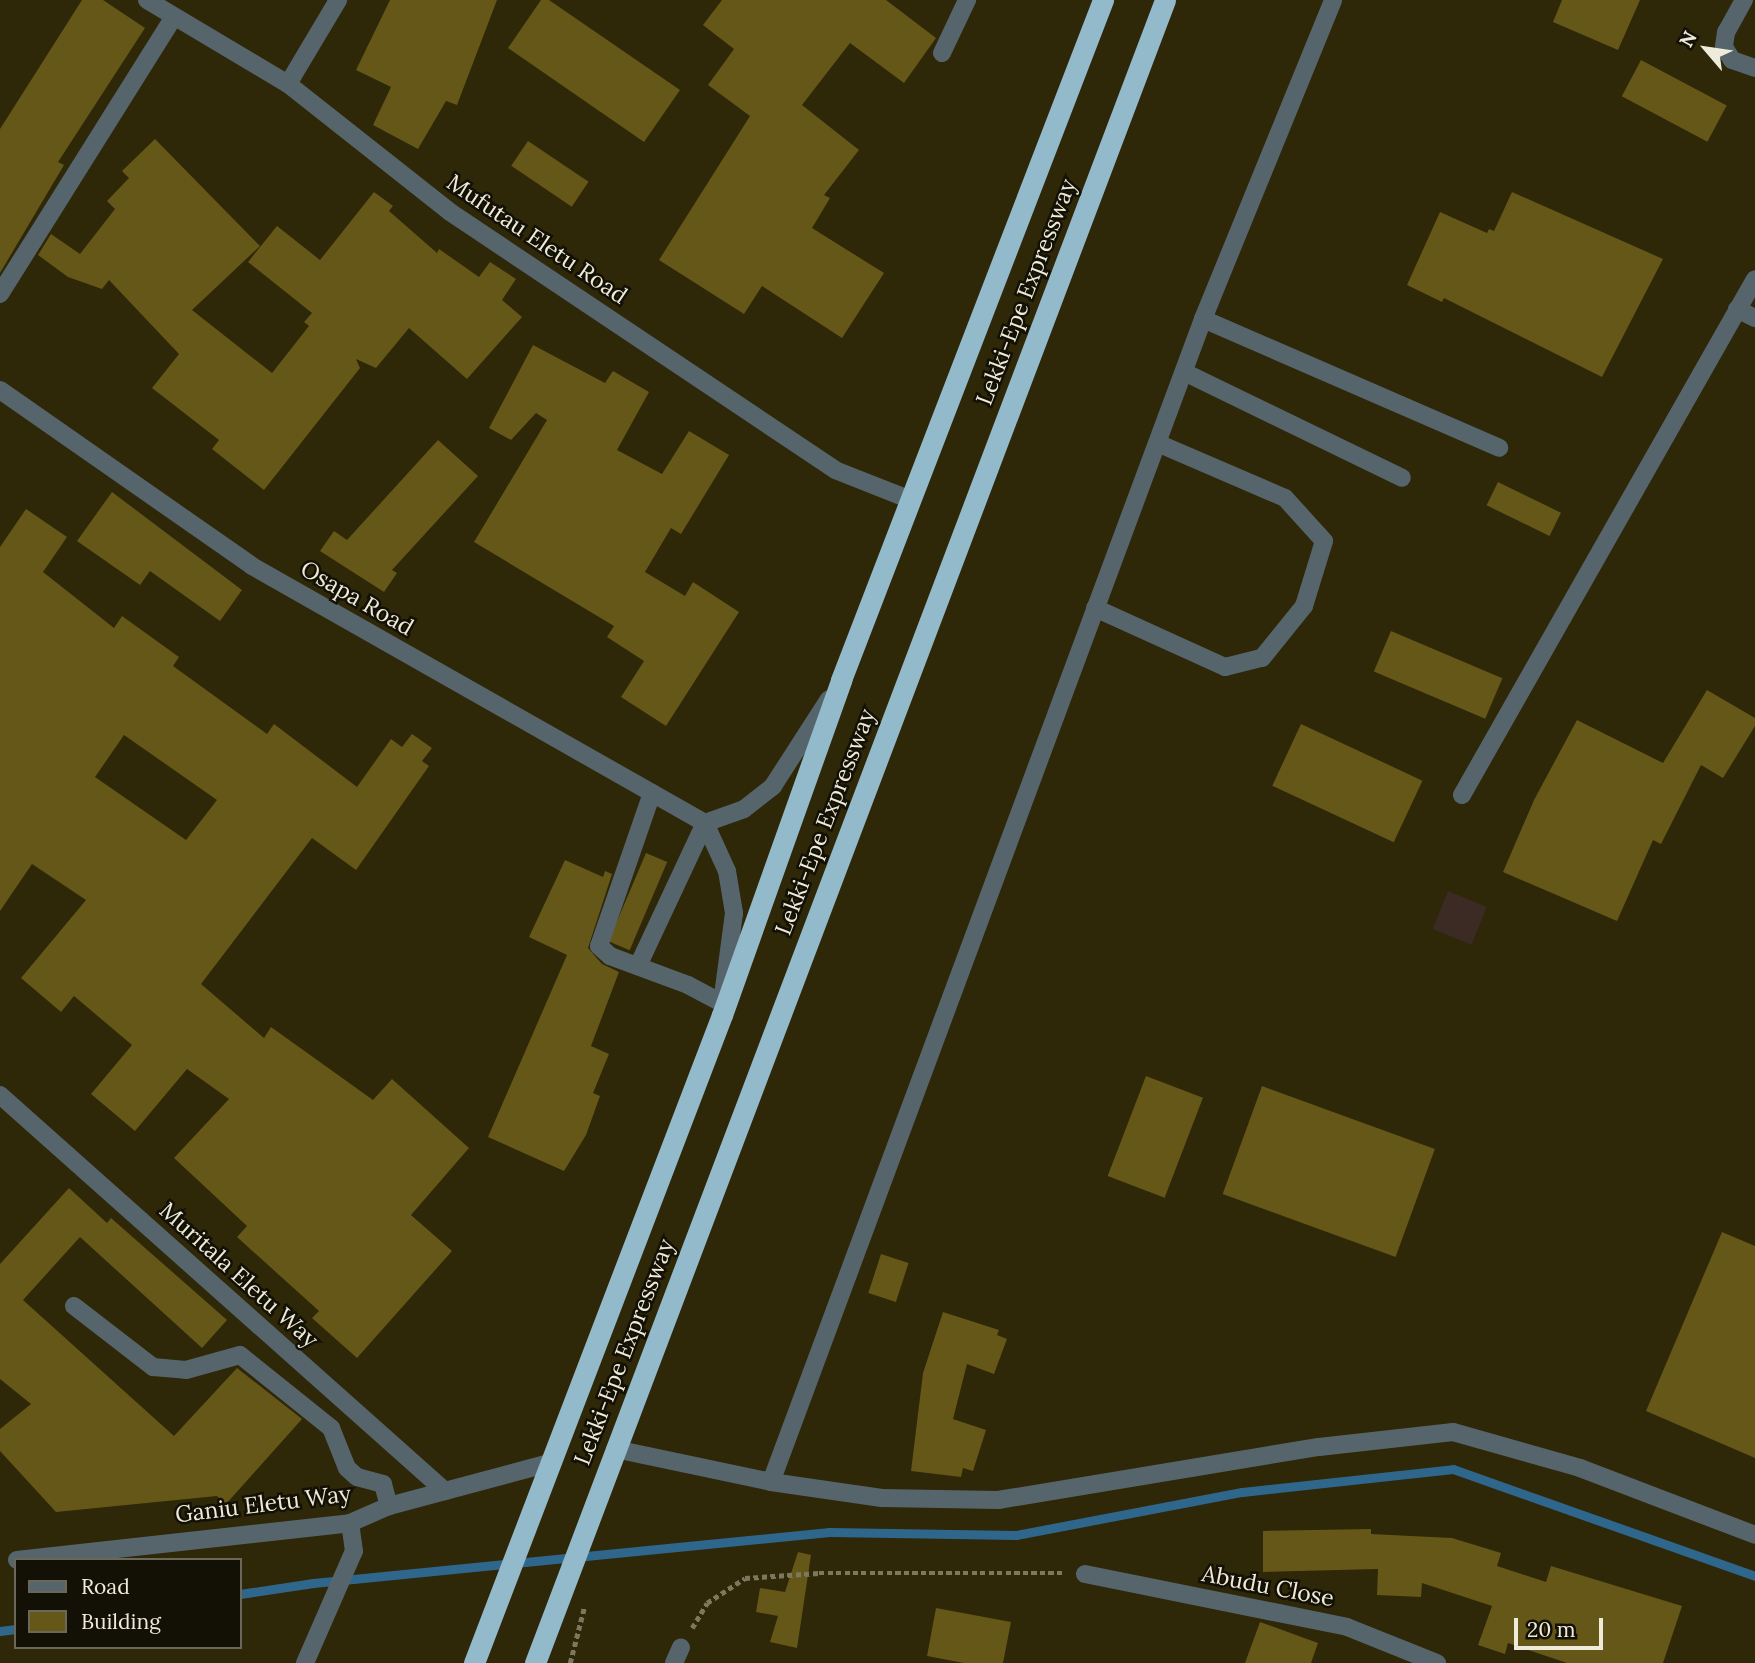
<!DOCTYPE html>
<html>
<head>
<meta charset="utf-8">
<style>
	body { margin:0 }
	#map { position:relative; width:1755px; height:1663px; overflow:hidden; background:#2e2708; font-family:Lora,serif }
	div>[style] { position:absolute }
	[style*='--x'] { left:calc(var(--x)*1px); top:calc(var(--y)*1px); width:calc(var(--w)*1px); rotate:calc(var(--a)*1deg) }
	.industrial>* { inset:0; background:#3c2a24; transform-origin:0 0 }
	.stream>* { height:9px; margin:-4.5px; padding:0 4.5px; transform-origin:4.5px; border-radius:4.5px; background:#2f678c }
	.building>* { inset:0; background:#655717; transform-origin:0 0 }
	.path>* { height:4.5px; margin-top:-2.25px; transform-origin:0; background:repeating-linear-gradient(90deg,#7c775d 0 5px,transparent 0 8.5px) }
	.minor>* { height:18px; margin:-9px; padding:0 9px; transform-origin:9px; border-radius:9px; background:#56656c }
	.highway>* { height:21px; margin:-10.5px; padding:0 10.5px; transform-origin:10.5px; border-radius:10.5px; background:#93bacb }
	span { translate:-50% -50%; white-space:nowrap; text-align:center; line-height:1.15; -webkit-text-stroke:5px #131005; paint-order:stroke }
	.street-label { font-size:23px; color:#efebda }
	.legend { position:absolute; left:14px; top:1558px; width:228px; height:91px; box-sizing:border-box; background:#131005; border:2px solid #6b685a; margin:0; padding:9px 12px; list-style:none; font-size:21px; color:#efebda }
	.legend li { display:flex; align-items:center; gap:14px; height:35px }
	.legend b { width:35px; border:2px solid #6b685a }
	.north { position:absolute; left:1671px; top:14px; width:70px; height:70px; -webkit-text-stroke:5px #131005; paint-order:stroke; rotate:299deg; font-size:19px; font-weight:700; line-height:28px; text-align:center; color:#efebda }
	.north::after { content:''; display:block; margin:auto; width:24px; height:32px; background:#efebda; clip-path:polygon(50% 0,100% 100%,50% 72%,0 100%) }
	.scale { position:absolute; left:1514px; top:1618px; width:89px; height:32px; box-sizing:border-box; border:4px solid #efebda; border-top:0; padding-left:9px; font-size:21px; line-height:24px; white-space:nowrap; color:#efebda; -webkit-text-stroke:5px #131005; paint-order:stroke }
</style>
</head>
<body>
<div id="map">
	<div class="industrial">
		<div style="left:1448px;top:891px;width:42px;height:41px;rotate:22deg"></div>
	</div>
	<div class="stream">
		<div style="--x:240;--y:1594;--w:74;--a:-8.6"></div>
		<div style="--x:313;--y:1583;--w:519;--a:-5.64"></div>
		<div style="--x:829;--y:1532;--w:187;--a:0.9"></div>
		<div style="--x:1016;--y:1535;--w:230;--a:-10.8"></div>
		<div style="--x:1242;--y:1492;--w:212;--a:-6.2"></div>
		<div style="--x:1453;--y:1469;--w:320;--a:19.5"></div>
		<div style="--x:0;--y:1631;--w:16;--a:-7"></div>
	</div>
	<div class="building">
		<div style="clip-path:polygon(82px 0,103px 0,145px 28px,58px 162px,64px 165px,0 273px,0 129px)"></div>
		<div style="clip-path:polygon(390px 0,497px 0,457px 105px,446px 101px,418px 149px,373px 125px,391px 87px,356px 70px)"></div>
		<div style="clip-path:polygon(541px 0,549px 0,680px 90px,644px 142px,508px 48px)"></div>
		<div style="clip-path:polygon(722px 0,886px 0,936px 38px,904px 83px,850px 43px,802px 105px,859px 150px,824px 195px,830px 198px,812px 228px,884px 273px,842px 338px,762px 286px,744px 314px,659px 260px,750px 116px,708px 85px,734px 49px,703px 25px)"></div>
		<div style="clip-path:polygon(1562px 0,1640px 0,1618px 50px,1553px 22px)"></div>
		<div style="left:1641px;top:60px;width:97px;height:41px;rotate:28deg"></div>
		<div style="clip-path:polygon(155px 139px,260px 246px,192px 310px,272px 373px,309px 326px,304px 322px,312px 313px,248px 262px,277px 226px,320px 260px,374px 192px,393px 206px,389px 211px,437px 253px,439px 249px,479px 277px,490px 262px,516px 279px,502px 300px,522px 317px,467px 379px,409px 328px,376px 368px,356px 359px,360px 368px,264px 490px,212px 449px,219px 440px,152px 388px,179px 354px,109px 280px,102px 289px,68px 277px,38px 255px,51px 234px,80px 254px,115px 209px,107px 201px,129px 178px,122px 171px)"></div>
		<div style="left:528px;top:141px;width:73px;height:30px;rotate:34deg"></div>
		<div style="clip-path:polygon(1512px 192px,1663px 259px,1602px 377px,1444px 298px,1442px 302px,1407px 285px,1440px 212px,1487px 233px,1489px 229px,1494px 231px)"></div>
		<div style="clip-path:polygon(533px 345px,605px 383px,613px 371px,649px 392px,617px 450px,662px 474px,689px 431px,729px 455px,681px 534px,671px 528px,645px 572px,685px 596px,693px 582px,739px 612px,666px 726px,621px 697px,644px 661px,607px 637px,614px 626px,474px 542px,547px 420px,536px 413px,511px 440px,489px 428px)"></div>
		<div style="clip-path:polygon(438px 440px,478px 476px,392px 570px,397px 573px,384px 592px,320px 551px,334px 531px,347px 540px)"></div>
		<div style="left:1498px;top:482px;width:70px;height:26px;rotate:26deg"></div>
		<div style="clip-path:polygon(112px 492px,242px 590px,220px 621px,150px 571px,140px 585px,77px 541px)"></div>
		<div style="clip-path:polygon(evenodd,26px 509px,67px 537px,43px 572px,114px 628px,122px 616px,179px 657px,173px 666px,267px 734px,274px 724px,357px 787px,391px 739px,402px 747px,412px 734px,432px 748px,422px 761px,429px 766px,356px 870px,312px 838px,201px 984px,264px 1038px,271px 1027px,373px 1100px,392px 1079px,469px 1148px,411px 1215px,452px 1251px,357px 1358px,312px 1318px,319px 1311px,237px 1237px,247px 1226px,174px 1158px,229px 1099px,187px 1069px,135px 1131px,91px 1094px,132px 1045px,74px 996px,61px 1012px,21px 978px,86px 900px,32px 864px,0 911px,0 547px,26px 509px,124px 735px,217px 800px,186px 840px,95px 777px,124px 735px)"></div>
		<div style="left:1391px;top:631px;width:121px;height:44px;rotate:23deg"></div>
		<div style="clip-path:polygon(1707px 690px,1755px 718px,1755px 726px,1723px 778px,1701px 765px,1661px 844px,1653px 840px,1617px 921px,1503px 872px,1534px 800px,1577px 720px,1663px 763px)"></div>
		<div style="left:1301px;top:724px;width:134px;height:68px;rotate:25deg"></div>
		<div style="left:646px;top:853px;width:23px;height:96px;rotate:23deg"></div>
		<div style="clip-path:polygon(565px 860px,603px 877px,605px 871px,612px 874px,588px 948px,602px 964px,619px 972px,591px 1046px,609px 1054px,593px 1093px,600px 1096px,586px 1135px,564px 1171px,488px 1137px,567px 955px,529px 937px)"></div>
		<div style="left:1146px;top:1076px;width:61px;height:107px;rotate:21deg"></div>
		<div style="left:1262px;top:1086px;width:184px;height:115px;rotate:20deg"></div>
		<div style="clip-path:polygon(69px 1188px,107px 1223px,111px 1218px,227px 1320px,202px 1348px,80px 1237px,23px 1300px,174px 1436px,237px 1368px,302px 1419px,226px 1504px,217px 1496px,56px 1512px,0 1451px,0 1429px,31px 1404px,0 1379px,0 1264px)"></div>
		<div style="clip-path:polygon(1722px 1232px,1755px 1246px,1755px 1458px,1646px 1411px)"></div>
		<div style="left:881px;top:1254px;width:29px;height:41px;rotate:18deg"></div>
		<div style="clip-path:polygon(943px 1312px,999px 1330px,997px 1335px,1007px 1339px,994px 1374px,967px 1364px,953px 1419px,986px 1430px,973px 1471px,963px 1468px,961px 1477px,911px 1471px,923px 1373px)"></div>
		<div style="clip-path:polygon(1371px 1529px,1371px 1534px,1452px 1538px,1501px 1553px,1497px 1566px,1546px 1582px,1551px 1566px,1682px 1606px,1663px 1663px,1567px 1663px,1508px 1643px,1505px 1654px,1478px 1645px,1492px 1606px,1422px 1583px,1421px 1597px,1377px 1595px,1378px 1569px,1263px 1572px,1263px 1531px)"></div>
		<div style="clip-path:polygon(798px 1552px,811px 1555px,797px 1648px,770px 1642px,778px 1616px,756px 1612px,760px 1588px,785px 1592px)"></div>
		<div style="clip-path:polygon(936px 1608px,1011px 1622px,1003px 1663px,964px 1663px,927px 1656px)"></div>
		<div style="clip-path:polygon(1260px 1622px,1318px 1643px,1311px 1663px,1245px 1663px)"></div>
	</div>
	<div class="path">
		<div style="--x:692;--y:1628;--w:29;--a:-59"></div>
		<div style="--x:707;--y:1603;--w:45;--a:-33.3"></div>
		<div style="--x:745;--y:1578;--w:74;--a:-3.9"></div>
		<div style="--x:819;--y:1573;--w:245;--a:0"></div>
		<div style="--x:570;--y:1663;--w:57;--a:-75.7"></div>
	</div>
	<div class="minor">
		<div style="--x:147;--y:0;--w:164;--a:30.8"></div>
		<div style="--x:288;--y:84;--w:206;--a:38.3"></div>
		<div style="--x:450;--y:212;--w:463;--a:33.8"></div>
		<div style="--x:835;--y:470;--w:82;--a:21.5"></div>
		<div style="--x:1744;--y:0;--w:37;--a:119"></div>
		<div style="--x:1726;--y:32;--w:15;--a:98"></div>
		<div style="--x:1724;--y:47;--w:15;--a:58"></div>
		<div style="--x:1732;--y:60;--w:24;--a:19"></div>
		<div style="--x:942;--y:53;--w:59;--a:-64.7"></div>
		<div style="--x:288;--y:84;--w:98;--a:-59.2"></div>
		<div style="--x:0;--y:294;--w:327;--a:-57.9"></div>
		<div style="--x:1737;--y:309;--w:20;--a:27"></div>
		<div style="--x:1203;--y:319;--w:323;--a:23.5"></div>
		<div style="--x:1184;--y:372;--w:242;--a:25.9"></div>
		<div style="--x:0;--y:390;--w:307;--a:34.9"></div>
		<div style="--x:252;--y:566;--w:521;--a:29.57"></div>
		<div style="--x:1095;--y:608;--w:143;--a:24.4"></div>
		<div style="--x:1225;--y:667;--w:38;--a:-14"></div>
		<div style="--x:1262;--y:658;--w:67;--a:-51.1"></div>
		<div style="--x:1304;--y:606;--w:68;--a:-72.9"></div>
		<div style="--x:1324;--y:541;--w:58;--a:-132.2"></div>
		<div style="--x:1285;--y:498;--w:139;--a:-156.7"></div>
		<div style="--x:652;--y:793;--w:162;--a:109.1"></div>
		<div style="--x:599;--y:946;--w:15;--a:42"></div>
		<div style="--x:610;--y:956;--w:83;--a:20.4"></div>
		<div style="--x:688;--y:985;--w:40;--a:28"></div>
		<div style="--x:1462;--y:795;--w:593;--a:-60.41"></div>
		<div style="--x:705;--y:823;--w:41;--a:-19.7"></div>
		<div style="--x:744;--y:809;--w:37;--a:-38"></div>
		<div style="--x:773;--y:786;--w:103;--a:-57.2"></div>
		<div style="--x:705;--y:823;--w:53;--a:65.4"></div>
		<div style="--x:727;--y:871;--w:43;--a:80.5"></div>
		<div style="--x:734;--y:913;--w:83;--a:97.6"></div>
		<div style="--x:638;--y:966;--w:158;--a:-64.9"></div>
		<div style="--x:0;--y:1095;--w:596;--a:41.67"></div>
		<div style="--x:74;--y:1306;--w:100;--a:37.7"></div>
		<div style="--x:153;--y:1367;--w:33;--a:5"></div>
		<div style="--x:186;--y:1370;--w:56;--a:-15.5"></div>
		<div style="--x:240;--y:1355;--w:117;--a:38.7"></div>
		<div style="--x:331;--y:1428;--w:43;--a:68.2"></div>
		<div style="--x:347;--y:1468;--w:13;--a:42"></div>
		<div style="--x:357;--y:1477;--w:27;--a:15"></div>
		<div style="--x:383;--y:1484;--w:23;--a:75"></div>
		<div style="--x:615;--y:1449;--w:159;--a:11.9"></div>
		<div style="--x:771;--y:1482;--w:112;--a:8.2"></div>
		<div style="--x:882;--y:1498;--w:116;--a:1"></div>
		<div style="--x:998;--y:1500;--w:325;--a:-9.4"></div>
		<div style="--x:1319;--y:1447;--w:135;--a:-6.4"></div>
		<div style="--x:1453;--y:1432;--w:132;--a:15.8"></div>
		<div style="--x:1580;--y:1468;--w:187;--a:20.9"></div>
		<div style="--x:771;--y:1482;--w:1241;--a:-69.62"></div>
		<div style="--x:1203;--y:319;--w:344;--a:-67.8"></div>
		<div style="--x:17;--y:1560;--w:335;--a:-6.3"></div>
		<div style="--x:350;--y:1523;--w:43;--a:-23.6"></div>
		<div style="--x:389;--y:1506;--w:167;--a:-15"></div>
		<div style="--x:1085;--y:1574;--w:267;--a:11.4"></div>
		<div style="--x:1347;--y:1627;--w:97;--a:21.8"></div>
		<div style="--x:305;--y:1663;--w:122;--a:-66.4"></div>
		<div style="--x:354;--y:1551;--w:28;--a:-98"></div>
		<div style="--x:674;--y:1663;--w:17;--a:-66"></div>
	</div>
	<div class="highway">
		<div style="--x:474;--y:1663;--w:694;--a:-69.06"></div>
		<div style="--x:722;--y:1015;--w:356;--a:-70.4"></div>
		<div style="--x:841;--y:680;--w:729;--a:-68.93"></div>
		<div style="--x:535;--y:1663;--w:1778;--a:-69.25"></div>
	</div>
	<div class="street-label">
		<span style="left:537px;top:239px;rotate:34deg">Mufutau Eletu Road</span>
		<span style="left:1026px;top:292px;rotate:-69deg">Lekki-Epe Expressway</span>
		<span style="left:357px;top:598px;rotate:30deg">Osapa Road</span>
		<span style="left:825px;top:822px;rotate:-69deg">Lekki-Epe Expressway</span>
		<span style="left:239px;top:1275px;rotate:42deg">Muritala Eletu Way</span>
		<span style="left:624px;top:1352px;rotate:-69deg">Lekki-Epe Expressway</span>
		<span style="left:263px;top:1504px;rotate:-7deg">Ganiu Eletu Way</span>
		<span style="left:1268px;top:1586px;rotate:11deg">Abudu Close</span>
	</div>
	<ul class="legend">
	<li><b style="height:9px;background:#56656c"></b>Road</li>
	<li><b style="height:19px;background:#655717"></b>Building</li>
	</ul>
	<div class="north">N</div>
	<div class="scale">20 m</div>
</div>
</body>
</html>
